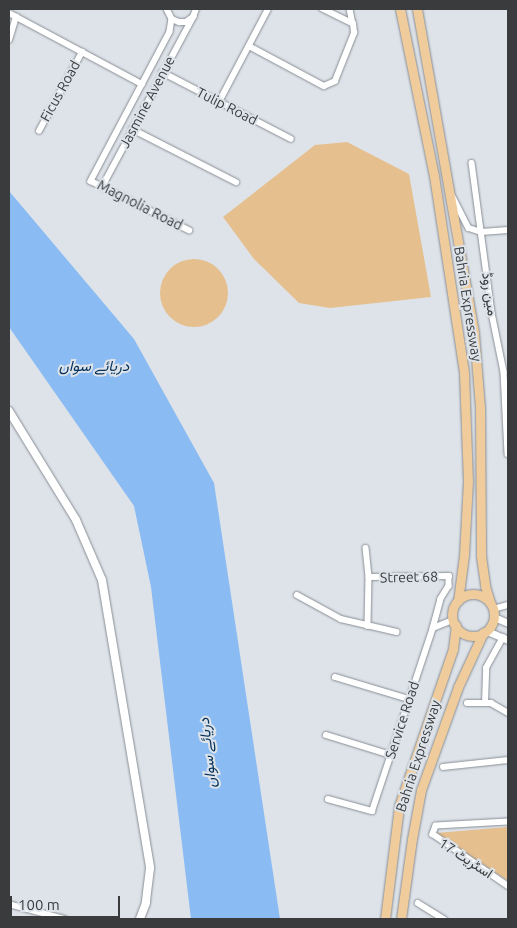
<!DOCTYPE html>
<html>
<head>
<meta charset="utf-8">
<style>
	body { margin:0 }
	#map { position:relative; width:517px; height:928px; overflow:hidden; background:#dde3e9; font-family:Ubuntu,Vazirmatn,sans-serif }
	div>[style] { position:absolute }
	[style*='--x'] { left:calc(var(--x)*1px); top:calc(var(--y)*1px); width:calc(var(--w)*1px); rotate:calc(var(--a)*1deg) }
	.green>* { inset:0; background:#e6bf8f }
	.round { border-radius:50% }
	.water>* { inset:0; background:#8abbf2 }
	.roads { filter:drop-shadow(0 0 1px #898e94) drop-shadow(0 0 1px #898e94) }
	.minor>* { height:5.5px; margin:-2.75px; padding:0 2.75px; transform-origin:2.75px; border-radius:2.75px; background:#fff }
	.tertiary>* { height:7px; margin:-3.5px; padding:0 3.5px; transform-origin:3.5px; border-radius:3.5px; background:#fff }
	.secondary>* { height:8px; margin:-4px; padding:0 4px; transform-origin:4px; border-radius:4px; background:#fff }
	.primary>* { height:9px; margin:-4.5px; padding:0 4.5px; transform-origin:4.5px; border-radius:4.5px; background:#f0cc9c }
	.primary>.ring { margin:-4.5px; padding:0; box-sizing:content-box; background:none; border:9px solid #f0cc9c; border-radius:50% }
	span { translate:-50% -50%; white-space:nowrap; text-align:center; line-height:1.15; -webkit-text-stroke:4px #dde3e9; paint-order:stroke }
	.street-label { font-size:14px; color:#393b3d }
	.water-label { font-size:15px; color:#04315b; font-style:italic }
	.frame { position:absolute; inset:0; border:10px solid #393b3d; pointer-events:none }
	.scale { position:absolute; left:10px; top:896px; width:110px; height:22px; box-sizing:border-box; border:2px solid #393b3d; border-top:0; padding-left:6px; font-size:15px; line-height:18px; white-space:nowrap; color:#393b3d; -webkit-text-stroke:4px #dde3e9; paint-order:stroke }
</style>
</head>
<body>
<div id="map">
	<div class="green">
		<div style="clip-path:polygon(347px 142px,409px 174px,431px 297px,330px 308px,299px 303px,254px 259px,223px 217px,315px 145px)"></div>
		<div class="round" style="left:160px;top:259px;width:68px;height:68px"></div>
		<div style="clip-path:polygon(508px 827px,508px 881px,436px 833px)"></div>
	</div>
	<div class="water">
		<div style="clip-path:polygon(9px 191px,134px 339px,214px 483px,280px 919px,191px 919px,151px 587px,134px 506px,9px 327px)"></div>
	</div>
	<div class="roads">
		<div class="minor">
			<div style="--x:167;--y:9;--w:11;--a:63"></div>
			<div style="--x:172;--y:19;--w:8;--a:23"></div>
			<div style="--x:179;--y:22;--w:7;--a:0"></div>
			<div style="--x:186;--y:22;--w:9;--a:-36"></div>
			<div style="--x:193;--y:17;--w:9;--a:-69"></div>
			<div style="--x:350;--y:9;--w:15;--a:79"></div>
			<div style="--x:9;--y:13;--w:151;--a:28.1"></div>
			<div style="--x:172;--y:19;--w:13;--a:99"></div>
			<div style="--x:170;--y:32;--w:169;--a:117.9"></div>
			<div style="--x:91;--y:181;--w:110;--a:26.6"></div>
			<div style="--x:9;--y:40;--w:24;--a:-73"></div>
			<div style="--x:249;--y:46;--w:85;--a:28.1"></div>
			<div style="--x:324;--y:86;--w:12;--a:-24"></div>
			<div style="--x:335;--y:81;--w:52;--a:-68.4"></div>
			<div style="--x:354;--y:33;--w:9;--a:-96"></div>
			<div style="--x:353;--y:24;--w:34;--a:-154"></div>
			<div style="--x:162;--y:72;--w:145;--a:27.4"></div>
			<div style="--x:219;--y:102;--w:105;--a:-62.2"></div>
			<div style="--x:132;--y:129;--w:117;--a:27"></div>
			<div style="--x:39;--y:131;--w:90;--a:-61.4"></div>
			<div style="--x:472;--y:163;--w:151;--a:82.4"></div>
			<div style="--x:492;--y:313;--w:60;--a:78.5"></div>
			<div style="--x:504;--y:372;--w:82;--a:87.2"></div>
			<div style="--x:102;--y:187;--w:193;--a:-61.8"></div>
			<div style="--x:452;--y:195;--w:37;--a:63"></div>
			<div style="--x:469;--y:228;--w:13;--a:18"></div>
			<div style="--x:481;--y:232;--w:27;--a:-4"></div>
			<div style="--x:366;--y:548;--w:29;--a:84"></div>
			<div style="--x:369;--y:577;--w:49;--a:91.2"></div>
			<div style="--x:369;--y:577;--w:80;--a:-0.7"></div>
			<div style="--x:449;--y:576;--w:10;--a:90"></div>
			<div style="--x:449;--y:586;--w:15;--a:122"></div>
			<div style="--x:441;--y:599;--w:30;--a:105"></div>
			<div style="--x:297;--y:595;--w:50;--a:28.6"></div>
			<div style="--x:341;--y:619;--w:57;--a:13.1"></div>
			<div style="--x:494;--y:609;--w:15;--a:-16"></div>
			<div style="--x:335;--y:677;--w:77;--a:16.6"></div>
			<div style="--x:467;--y:703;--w:24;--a:0"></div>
			<div style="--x:491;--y:703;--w:20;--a:30"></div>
			<div style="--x:485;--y:703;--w:35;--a:-88"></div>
			<div style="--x:486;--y:668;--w:35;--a:-61"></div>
			<div style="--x:326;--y:735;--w:68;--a:17.1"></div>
			<div style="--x:443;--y:767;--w:65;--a:-6.1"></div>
			<div style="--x:328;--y:799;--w:46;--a:15.3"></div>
			<div style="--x:372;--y:811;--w:193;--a:-71.6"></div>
			<div style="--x:433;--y:628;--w:22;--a:-22"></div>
			<div style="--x:508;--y:822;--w:72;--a:176.8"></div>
			<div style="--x:436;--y:826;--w:9;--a:111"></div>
			<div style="--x:433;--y:834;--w:91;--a:34.7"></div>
			<div style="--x:418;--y:903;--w:31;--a:32"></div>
			<div style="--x:9;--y:904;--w:58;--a:15"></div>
		</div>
		<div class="tertiary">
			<div style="--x:494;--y:617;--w:15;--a:23"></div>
			<div style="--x:487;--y:631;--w:23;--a:23"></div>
		</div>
		<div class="secondary">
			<div style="--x:9;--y:411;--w:128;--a:58.4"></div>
			<div style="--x:76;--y:520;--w:65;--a:66.6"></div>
			<div style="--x:102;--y:580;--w:292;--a:80.5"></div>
			<div style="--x:150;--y:868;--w:35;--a:97"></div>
			<div style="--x:146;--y:903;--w:17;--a:111"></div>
		</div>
		<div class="primary">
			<div style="--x:400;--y:9;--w:170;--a:78.5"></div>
			<div style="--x:434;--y:176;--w:199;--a:81.3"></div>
			<div style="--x:464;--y:373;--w:108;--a:87.9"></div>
			<div style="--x:468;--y:481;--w:74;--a:93.1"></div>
			<div style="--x:464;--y:555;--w:46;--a:97.4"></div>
			<div style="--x:417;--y:9;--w:329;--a:80"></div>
			<div style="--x:474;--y:333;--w:74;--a:85.4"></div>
			<div style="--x:480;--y:407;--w:149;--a:89.6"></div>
			<div style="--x:481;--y:556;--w:30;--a:82"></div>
			<div style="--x:485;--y:586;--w:17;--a:73"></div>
			<div class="ring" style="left:452px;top:594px;width:33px;height:33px"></div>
			<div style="--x:385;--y:919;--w:114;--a:-82.9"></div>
			<div style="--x:399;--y:806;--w:166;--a:-71"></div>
			<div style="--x:453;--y:649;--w:24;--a:-83"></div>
			<div style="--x:401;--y:919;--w:81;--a:-82.2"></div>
			<div style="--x:412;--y:839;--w:50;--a:-79.6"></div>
			<div style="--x:421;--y:790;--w:109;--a:-70.2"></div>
			<div style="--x:458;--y:687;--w:60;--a:-65.2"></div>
		</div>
	</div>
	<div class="street-label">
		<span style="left:60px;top:91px;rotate:-61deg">Ficus Road</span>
		<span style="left:147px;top:102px;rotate:-62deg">Jasmine Avenue</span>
		<span style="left:227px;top:106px;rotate:27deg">Tulip Road</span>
		<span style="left:140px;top:205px;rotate:27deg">Magnolia Road</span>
		<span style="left:490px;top:294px;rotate:82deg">مین روڈ</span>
		<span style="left:468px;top:304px;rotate:81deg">Bahria Expressway</span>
		<span style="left:409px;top:577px;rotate:-1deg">Street 68</span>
		<span style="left:402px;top:720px;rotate:-72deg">Service Road</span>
		<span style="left:418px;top:756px;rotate:-72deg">Bahria Expressway</span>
		<span style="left:466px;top:858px;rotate:33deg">اسٹریٹ 17</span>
	</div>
	<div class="water-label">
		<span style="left:94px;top:366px">دریائے سواں</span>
		<span style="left:207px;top:753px;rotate:-96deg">دریائے سواں</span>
	</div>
	<div class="frame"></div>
	<div class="scale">100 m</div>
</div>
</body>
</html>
